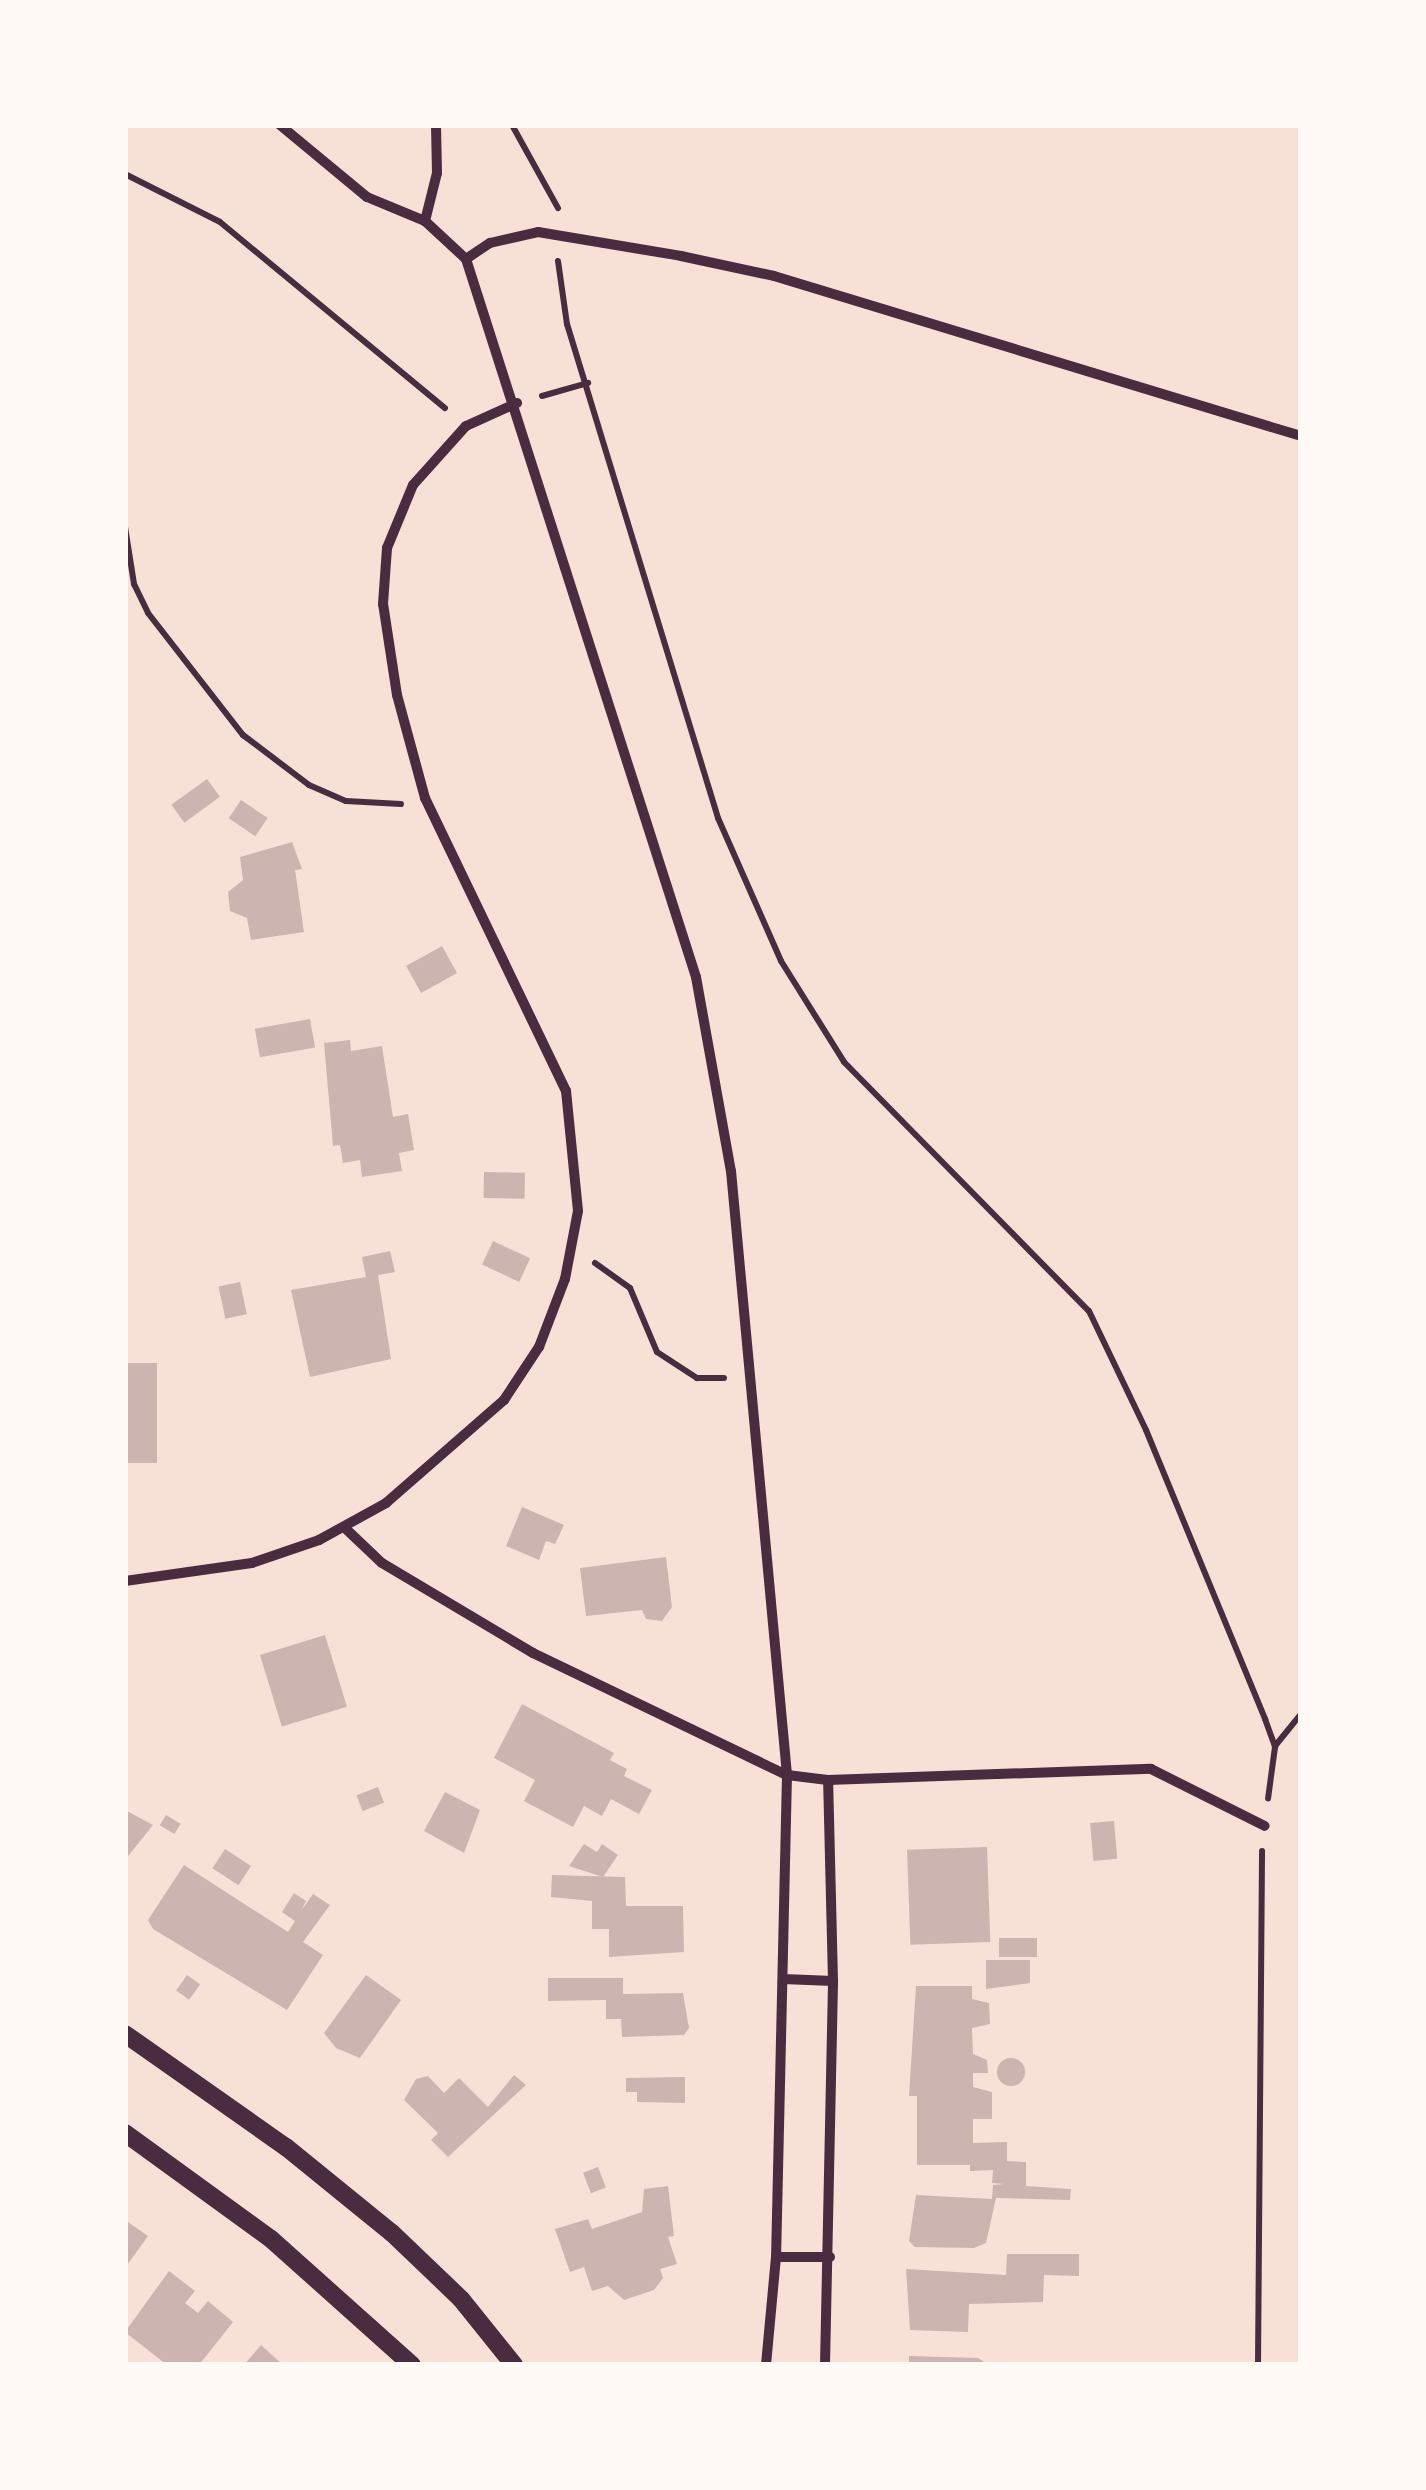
<!DOCTYPE html>
<html>
<head>
<meta charset="utf-8">
<style>
	body { margin:0 }
	#map { position:relative; width:1426px; height:2490px; overflow:hidden; background:#f7e1d7; font-family:Lora,serif }
	div>[style] { position:absolute }
	[style*='--x'] { left:calc(var(--x)*1px); top:calc(var(--y)*1px); width:calc(var(--w)*1px); rotate:calc(var(--a)*1deg) }
	.building>* { inset:0; background:#ccb4b1; transform-origin:0 0 }
	.round { border-radius:50% }
	.path>* { height:6px; margin:-3px; padding:0 3px; transform-origin:3px; border-radius:3px; background:#4a2c40 }
	.minor>* { height:10px; margin:-5px; padding:0 5px; transform-origin:5px; border-radius:5px; background:#4a2c40 }
	.tertiary>* { height:18px; margin:-9px; padding:0 9px; transform-origin:9px; border-radius:9px; background:#4a2c40 }
	span { translate:-50% -50%; white-space:nowrap; text-align:center; line-height:1.15; -webkit-text-stroke:10px #fffaf5; paint-order:stroke }
	.frame { position:absolute; inset:0; border:128px solid #fffaf5; pointer-events:none }
</style>
</head>
<body>
<div id="map">
	<div class="building">
		<div style="left:207px;top:779px;width:22px;height:44px;rotate:54deg"></div>
		<div style="left:241px;top:800px;width:32px;height:22px;rotate:34deg"></div>
		<div style="clip-path:polygon(292px 842px,302px 869px,295px 870px,304px 932px,251px 940px,247px 918px,230px 911px,228px 892px,243px 880px,240px 857px)"></div>
		<div style="left:442px;top:946px;width:31px;height:41px;rotate:61deg"></div>
		<div style="left:310px;top:1019px;width:29px;height:56px;rotate:80deg"></div>
		<div style="clip-path:polygon(350px 1040px,351px 1051px,382px 1046px,393px 1117px,408px 1114px,414px 1150px,399px 1153px,402px 1171px,362px 1177px,360px 1160px,343px 1163px,340px 1145px,333px 1146px,324px 1043px)"></div>
		<div style="left:484px;top:1172px;width:41px;height:26px;rotate:1deg"></div>
		<div style="left:493px;top:1241px;width:41px;height:26px;rotate:25deg"></div>
		<div style="clip-path:polygon(390px 1251px,395px 1272px,378px 1275px,391px 1359px,310px 1377px,291px 1290px,366px 1277px,362px 1257px)"></div>
		<div style="left:240px;top:1282px;width:33px;height:22px;rotate:78deg"></div>
		<div style="left:125px;top:1363px;width:32px;height:100px"></div>
		<div style="clip-path:polygon(522px 1507px,564px 1525px,555px 1544px,546px 1541px,539px 1560px,506px 1546px)"></div>
		<div style="clip-path:polygon(666px 1557px,672px 1607px,662px 1621px,646px 1619px,642px 1610px,586px 1616px,580px 1568px)"></div>
		<div style="left:325px;top:1635px;width:75px;height:68px;rotate:73deg"></div>
		<div style="clip-path:polygon(522px 1704px,614px 1753px,610px 1760px,627px 1769px,624px 1776px,652px 1790px,639px 1814px,611px 1799px,602px 1816px,584px 1806px,573px 1827px,524px 1801px,535px 1780px,494px 1758px)"></div>
		<div style="left:378px;top:1787px;width:17px;height:23px;rotate:69deg"></div>
		<div style="clip-path:polygon(445px 1792px,480px 1810px,464px 1853px,424px 1831px)"></div>
		<div style="clip-path:polygon(125px 1810px,153px 1825px,125px 1860px)"></div>
		<div style="left:166px;top:1815px;width:17px;height:12px;rotate:31deg"></div>
		<div style="left:1114px;top:1821px;width:38px;height:24px;rotate:85deg"></div>
		<div style="clip-path:polygon(584px 1844px,597px 1852px,602px 1844px,618px 1855px,603px 1877px,569px 1866px)"></div>
		<div style="left:987px;top:1847px;width:95px;height:80px;rotate:88deg"></div>
		<div style="left:225px;top:1849px;width:31px;height:23px;rotate:33deg"></div>
		<div style="clip-path:polygon(184px 1865px,288px 1932px,295px 1921px,282px 1912px,294px 1893px,306px 1901px,301px 1911px,313px 1894px,330px 1905px,303px 1942px,323px 1955px,287px 2010px,153px 1929px,148px 1920px)"></div>
		<div style="clip-path:polygon(552px 1875px,625px 1877px,626px 1906px,683px 1906px,684px 1952px,609px 1957px,609px 1929px,592px 1929px,592px 1901px,551px 1897px)"></div>
		<div style="left:1037px;top:1938px;width:19px;height:38px;rotate:90deg"></div>
		<div style="clip-path:polygon(986px 1960px,1030px 1960px,1030px 1983px,986px 1989px)"></div>
		<div style="left:187px;top:1975px;width:16px;height:19px;rotate:35deg"></div>
		<div style="clip-path:polygon(366px 1975px,401px 2000px,360px 2058px,336px 2048px,324px 2033px)"></div>
		<div style="clip-path:polygon(548px 1978px,623px 1978px,623px 1994px,683px 1993px,689px 2028px,684px 2035px,622px 2037px,621px 2019px,606px 2019px,606px 2000px,548px 2001px)"></div>
		<div style="clip-path:polygon(916px 1986px,972px 1986px,972px 1999px,989px 2003px,990px 2024px,972px 2028px,973px 2054px,987px 2060px,988px 2073px,973px 2073px,973px 2087px,992px 2092px,992px 2119px,973px 2119px,973px 2143px,1007px 2142px,1007px 2161px,1026px 2162px,1026px 2186px,1071px 2189px,1070px 2200px,996px 2198px,986px 2243px,974px 2248px,915px 2247px,909px 2241px,916px 2195px,992px 2199px,993px 2185px,1004px 2184px,992px 2183px,993px 2170px,970px 2171px,970px 2165px,917px 2165px,917px 2096px,909px 2096px)"></div>
		<div class="round" style="left:997px;top:2058px;width:28px;height:28px"></div>
		<div style="clip-path:polygon(514px 2075px,526px 2085px,448px 2157px,431px 2140px,438px 2133px,404px 2100px,416px 2079px,428px 2076px,444px 2093px,459px 2078px,488px 2107px)"></div>
		<div style="clip-path:polygon(685px 2077px,685px 2103px,637px 2102px,637px 2092px,626px 2092px,626px 2078px)"></div>
		<div style="left:598px;top:2167px;width:22px;height:16px;rotate:69deg"></div>
		<div style="clip-path:polygon(668px 2186px,674px 2236px,668px 2237px,677px 2264px,660px 2269px,663px 2278px,654px 2290px,624px 2300px,608px 2286px,592px 2291px,584px 2267px,570px 2272px,555px 2229px,588px 2219px,592px 2229px,642px 2212px,644px 2189px)"></div>
		<div style="clip-path:polygon(125px 2220px,148px 2236px,125px 2268px)"></div>
		<div style="clip-path:polygon(1007px 2254px,1079px 2254px,1079px 2276px,1044px 2275px,1043px 2302px,969px 2304px,968px 2332px,910px 2330px,906px 2269px,1006px 2275px)"></div>
		<div style="clip-path:polygon(169px 2271px,195px 2291px,185px 2303px,198px 2313px,208px 2301px,233px 2322px,199px 2365px,167px 2365px,125px 2332px)"></div>
		<div style="clip-path:polygon(261px 2345px,283px 2365px,244px 2365px)"></div>
		<div style="clip-path:polygon(909px 2356px,978px 2358px,989px 2365px,909px 2365px)"></div>
	</div>
	<div class="path">
		<div style="--x:512;--y:125;--w:95;--a:61"></div>
		<div style="--x:125;--y:174;--w:106;--a:26.8"></div>
		<div style="--x:220;--y:222;--w:292;--a:39.6"></div>
		<div style="--x:558;--y:261;--w:64;--a:81.9"></div>
		<div style="--x:567;--y:324;--w:517;--a:73"></div>
		<div style="--x:718;--y:818;--w:156;--a:66.2"></div>
		<div style="--x:781;--y:961;--w:119;--a:58"></div>
		<div style="--x:844;--y:1062;--w:349;--a:45.5"></div>
		<div style="--x:1089;--y:1311;--w:132;--a:64.4"></div>
		<div style="--x:1146;--y:1430;--w:313;--a:67.6"></div>
		<div style="--x:1265;--y:1719;--w:30;--a:70"></div>
		<div style="--x:1275;--y:1747;--w:52;--a:97.7"></div>
		<div style="--x:542;--y:396;--w:48;--a:-15.8"></div>
		<div style="--x:125;--y:527;--w:58;--a:81"></div>
		<div style="--x:134;--y:584;--w:32;--a:64"></div>
		<div style="--x:148;--y:613;--w:155;--a:52.1"></div>
		<div style="--x:243;--y:735;--w:83;--a:37.1"></div>
		<div style="--x:309;--y:785;--w:40;--a:23.4"></div>
		<div style="--x:346;--y:801;--w:55;--a:3.1"></div>
		<div style="--x:595;--y:1263;--w:43;--a:35.5"></div>
		<div style="--x:630;--y:1288;--w:69;--a:67.1"></div>
		<div style="--x:657;--y:1352;--w:48;--a:33"></div>
		<div style="--x:697;--y:1378;--w:27;--a:0"></div>
		<div style="--x:1275;--y:1746;--w:41;--a:-50.9"></div>
		<div style="--x:1258;--y:2365;--w:514;--a:-89.55"></div>
	</div>
	<div class="minor">
		<div style="--x:280;--y:125;--w:113;--a:39.6"></div>
		<div style="--x:367;--y:197;--w:63;--a:22.5"></div>
		<div style="--x:425;--y:221;--w:56;--a:42.8"></div>
		<div style="--x:466;--y:259;--w:754;--a:72.24"></div>
		<div style="--x:696;--y:977;--w:197;--a:79.8"></div>
		<div style="--x:731;--y:1171;--w:607;--a:84.7"></div>
		<div style="--x:787;--y:1775;--w:482;--a:91.3"></div>
		<div style="--x:776;--y:2257;--w:108;--a:95.3"></div>
		<div style="--x:425;--y:221;--w:49;--a:-76"></div>
		<div style="--x:437;--y:173;--w:48;--a:-91.2"></div>
		<div style="--x:466;--y:259;--w:29;--a:-34"></div>
		<div style="--x:490;--y:243;--w:49;--a:-12.9"></div>
		<div style="--x:538;--y:232;--w:145;--a:9.5"></div>
		<div style="--x:681;--y:256;--w:95;--a:12.1"></div>
		<div style="--x:774;--y:276;--w:551;--a:16.89"></div>
		<div style="--x:344;--y:1527;--w:52;--a:43.5"></div>
		<div style="--x:382;--y:1563;--w:176;--a:30.8"></div>
		<div style="--x:533;--y:1653;--w:282;--a:25.7"></div>
		<div style="--x:787;--y:1775;--w:41;--a:7"></div>
		<div style="--x:828;--y:1780;--w:323;--a:-2"></div>
		<div style="--x:1151;--y:1769;--w:127;--a:26.6"></div>
		<div style="--x:125;--y:1581;--w:128;--a:-8.1"></div>
		<div style="--x:252;--y:1563;--w:71;--a:-18.9"></div>
		<div style="--x:319;--y:1540;--w:77;--a:-28.9"></div>
		<div style="--x:386;--y:1503;--w:157;--a:-41.1"></div>
		<div style="--x:504;--y:1400;--w:64;--a:-56.6"></div>
		<div style="--x:539;--y:1347;--w:73;--a:-69.1"></div>
		<div style="--x:565;--y:1279;--w:69;--a:-79.2"></div>
		<div style="--x:578;--y:1211;--w:121;--a:-95.7"></div>
		<div style="--x:566;--y:1091;--w:325;--a:-115.7"></div>
		<div style="--x:425;--y:798;--w:107;--a:-105.2"></div>
		<div style="--x:397;--y:695;--w:92;--a:-98.7"></div>
		<div style="--x:383;--y:604;--w:56;--a:-85.9"></div>
		<div style="--x:387;--y:548;--w:68;--a:-67.6"></div>
		<div style="--x:413;--y:485;--w:79;--a:-48.1"></div>
		<div style="--x:466;--y:426;--w:56;--a:-24.3"></div>
		<div style="--x:783;--y:1979;--w:50;--a:2.3"></div>
		<div style="--x:776;--y:2257;--w:54;--a:0"></div>
		<div style="--x:825;--y:2365;--w:384;--a:-88.8"></div>
		<div style="--x:833;--y:1981;--w:201;--a:-91.4"></div>
	</div>
	<div class="tertiary">
		<div style="--x:125;--y:2034;--w:197;--a:35.1"></div>
		<div style="--x:286;--y:2147;--w:136;--a:39.1"></div>
		<div style="--x:392;--y:2233;--w:95;--a:43.7"></div>
		<div style="--x:461;--y:2299;--w:85;--a:51.2"></div>
		<div style="--x:125;--y:2133;--w:180;--a:36"></div>
		<div style="--x:271;--y:2239;--w:189;--a:41.8"></div>
	</div>
	<div class="frame"></div>
</div>
</body>
</html>
